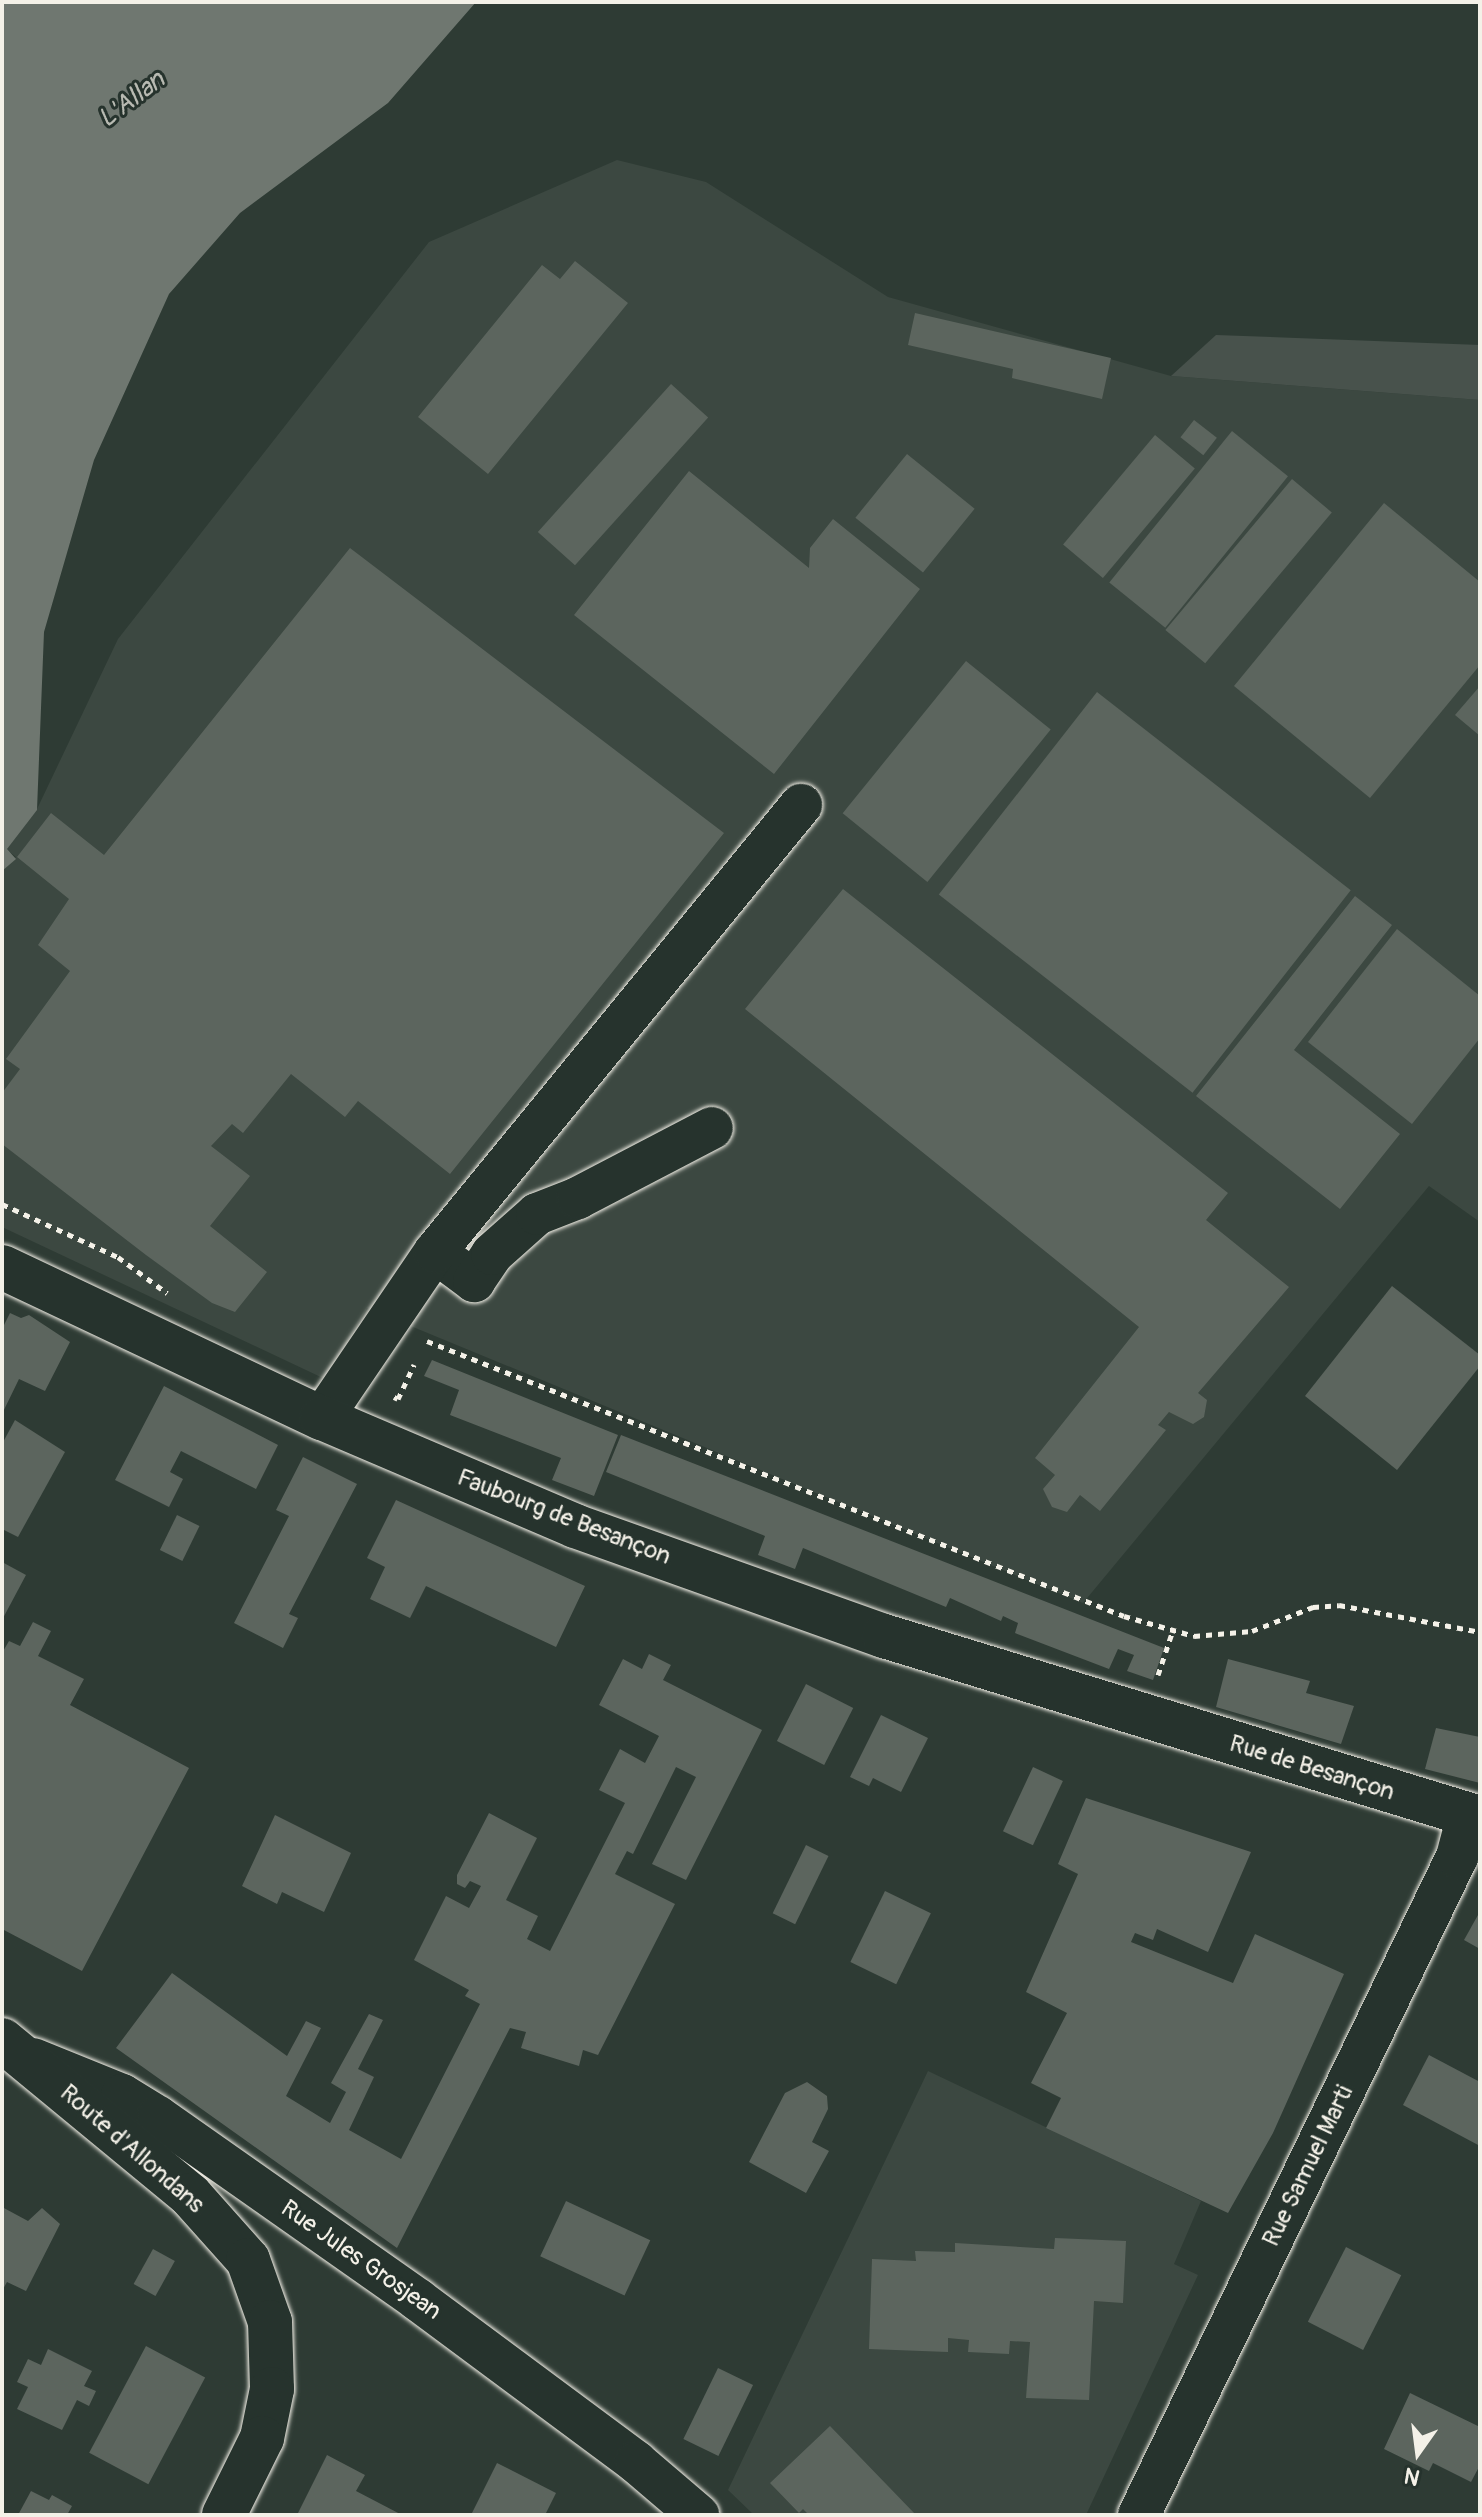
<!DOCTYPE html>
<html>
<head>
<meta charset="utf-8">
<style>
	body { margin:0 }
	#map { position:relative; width:1482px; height:2517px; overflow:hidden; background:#2e3b34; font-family:Pangolin,sans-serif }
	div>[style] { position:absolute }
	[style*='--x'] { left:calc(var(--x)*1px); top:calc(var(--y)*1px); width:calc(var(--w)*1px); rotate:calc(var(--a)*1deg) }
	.built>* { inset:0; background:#3c4841 }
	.green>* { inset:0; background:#48524c }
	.water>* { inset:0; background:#6f7770 }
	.building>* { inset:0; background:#5c655e; transform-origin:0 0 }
	.path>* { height:5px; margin-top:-2.5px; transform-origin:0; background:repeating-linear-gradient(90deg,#f4f1e8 0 6px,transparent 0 12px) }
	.roads { filter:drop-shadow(0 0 2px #f4f1e8) drop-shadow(0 0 2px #f4f1e8) }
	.minor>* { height:42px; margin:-21px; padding:0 21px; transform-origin:21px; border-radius:21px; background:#26332d }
	.major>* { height:44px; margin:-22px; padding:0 22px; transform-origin:22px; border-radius:22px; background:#26332d }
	span { translate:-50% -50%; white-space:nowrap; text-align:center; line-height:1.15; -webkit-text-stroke:6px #26332d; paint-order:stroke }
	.street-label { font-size:24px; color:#f4f1e8 }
	.water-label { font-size:26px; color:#b8bab2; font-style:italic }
	.frame { position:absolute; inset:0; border:4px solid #f4f1e8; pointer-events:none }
	.north { position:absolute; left:1378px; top:2413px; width:80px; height:80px; -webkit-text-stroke:6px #26332d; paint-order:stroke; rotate:194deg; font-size:22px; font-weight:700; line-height:32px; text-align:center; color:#f4f1e8 }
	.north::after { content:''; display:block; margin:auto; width:28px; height:36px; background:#f4f1e8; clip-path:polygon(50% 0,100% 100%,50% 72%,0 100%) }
</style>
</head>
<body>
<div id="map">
	<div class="built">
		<div style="clip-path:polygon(617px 160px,706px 182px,888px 297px,1171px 376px,1480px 400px,1480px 1222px,1429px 1186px,1083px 1603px,367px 1308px,325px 1379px,2px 1227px,2px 871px,16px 857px,6px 849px,37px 809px,118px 639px,429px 242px)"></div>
		<div style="clip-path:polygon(928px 2071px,1201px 2201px,1174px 2264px,1198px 2275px,1086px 2515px,754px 2515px,728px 2490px)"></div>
	</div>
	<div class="green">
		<div style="clip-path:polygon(1216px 335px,1480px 345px,1480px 400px,1171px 376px)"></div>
	</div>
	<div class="water">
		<div style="clip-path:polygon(2px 2px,476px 2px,388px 103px,240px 213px,169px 294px,94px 460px,44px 632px,37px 810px,7px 849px,16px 859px,2px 871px)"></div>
	</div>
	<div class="building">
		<div style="clip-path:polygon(575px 261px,628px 303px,488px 474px,418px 417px,542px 265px,560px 279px)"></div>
		<div style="clip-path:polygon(915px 313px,1111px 358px,1102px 399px,1012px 378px,1013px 369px,908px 345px)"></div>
		<div style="left:671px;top:384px;width:50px;height:199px;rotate:42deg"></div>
		<div style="left:1194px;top:420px;width:29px;height:22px;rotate:38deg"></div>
		<div style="left:1232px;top:431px;width:72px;height:195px;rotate:39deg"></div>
		<div style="left:1155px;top:435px;width:52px;height:143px;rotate:40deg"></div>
		<div style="left:907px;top:454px;width:87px;height:82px;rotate:39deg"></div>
		<div style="clip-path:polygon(689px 471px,809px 568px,810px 548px,833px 519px,920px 589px,774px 774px,574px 615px)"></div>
		<div style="left:1292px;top:479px;width:52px;height:197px;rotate:40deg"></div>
		<div style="clip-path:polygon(1384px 503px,1480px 582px,1480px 665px,1370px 798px,1234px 686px)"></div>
		<div style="clip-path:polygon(350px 548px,724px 833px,450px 1174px,358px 1101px,345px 1117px,291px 1074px,243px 1133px,232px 1124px,211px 1146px,250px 1176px,210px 1226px,267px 1272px,235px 1312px,212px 1303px,146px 1255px,2px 1144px,2px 1093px,20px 1069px,6px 1059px,70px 971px,38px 945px,69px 899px,17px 857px,51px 813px,104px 855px)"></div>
		<div style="left:966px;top:661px;width:109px;height:196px;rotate:39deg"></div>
		<div style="clip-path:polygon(1480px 686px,1480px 736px,1455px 715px)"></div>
		<div style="left:1097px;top:692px;width:322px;height:257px;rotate:38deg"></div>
		<div style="clip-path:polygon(843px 889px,1228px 1193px,1206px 1220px,1289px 1287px,1198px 1393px,1207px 1400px,1204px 1417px,1193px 1424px,1169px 1412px,1158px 1425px,1166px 1430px,1100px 1511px,1080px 1495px,1067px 1512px,1052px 1507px,1043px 1489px,1055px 1475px,1035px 1458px,1139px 1327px,745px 1009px)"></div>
		<div style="clip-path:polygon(1355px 896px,1392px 925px,1294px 1050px,1400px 1134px,1340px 1209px,1196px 1096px)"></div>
		<div style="clip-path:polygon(1397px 929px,1480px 996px,1480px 1038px,1412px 1124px,1308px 1042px)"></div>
		<div style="clip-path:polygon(1392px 1286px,1480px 1355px,1480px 1366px,1397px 1470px,1305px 1396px)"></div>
		<div style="clip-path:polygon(10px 1313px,21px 1318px,29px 1315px,70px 1342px,45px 1391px,19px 1379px,2px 1414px,2px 1329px)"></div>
		<div style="clip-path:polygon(432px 1360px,618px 1435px,594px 1496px,552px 1480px,561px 1458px,450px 1415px,459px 1390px,424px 1376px)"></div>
		<div style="clip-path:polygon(164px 1386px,278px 1445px,256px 1489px,181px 1451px,170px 1472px,183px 1479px,169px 1507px,115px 1480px)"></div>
		<div style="clip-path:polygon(15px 1420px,65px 1452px,18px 1537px,2px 1529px,2px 1444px)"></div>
		<div style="clip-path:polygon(621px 1435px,1164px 1648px,1153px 1680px,1127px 1671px,1134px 1655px,1118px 1649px,1109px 1669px,1015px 1633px,1018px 1623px,1003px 1616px,1001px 1621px,950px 1598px,946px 1607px,803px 1548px,795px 1569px,758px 1555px,765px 1536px,606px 1472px)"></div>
		<div style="clip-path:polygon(303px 1457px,357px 1484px,289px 1614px,298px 1618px,283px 1648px,234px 1623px,289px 1516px,276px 1510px)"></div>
		<div style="clip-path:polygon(396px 1500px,585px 1586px,556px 1647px,426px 1586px,410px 1618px,370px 1599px,385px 1567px,367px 1558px)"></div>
		<div style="left:177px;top:1515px;width:25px;height:39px;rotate:26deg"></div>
		<div style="clip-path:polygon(2px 1562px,26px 1575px,2px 1620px)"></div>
		<div style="clip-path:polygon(33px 1622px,51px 1631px,38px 1656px,84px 1679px,70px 1705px,189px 1768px,82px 1971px,2px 1929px,2px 1653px,9px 1641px,20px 1646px)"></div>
		<div style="clip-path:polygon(649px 1654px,671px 1665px,663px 1680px,762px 1730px,686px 1880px,652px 1864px,696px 1777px,676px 1767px,633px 1854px,627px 1851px,615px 1874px,675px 1904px,598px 2055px,583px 2050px,579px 2066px,521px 2048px,526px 2032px,510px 2028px,397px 2248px,116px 2048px,172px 1973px,287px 2056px,306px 2021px,321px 2028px,286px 2096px,330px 2123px,346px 2092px,331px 2083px,369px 2014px,383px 2020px,358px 2069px,374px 2077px,349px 2130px,401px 2159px,480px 2004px,465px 1996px,469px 1990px,414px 1960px,446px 1896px,469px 1908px,481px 1886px,470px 1881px,465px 1888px,457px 1884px,457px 1875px,489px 1813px,537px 1838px,506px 1900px,538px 1916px,527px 1939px,550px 1951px,625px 1803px,599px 1790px,620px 1749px,645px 1763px,659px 1736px,599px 1705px,623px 1659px,642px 1669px)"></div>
		<div style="clip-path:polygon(1228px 1659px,1310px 1681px,1306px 1693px,1354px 1706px,1341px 1744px,1216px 1707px)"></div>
		<div style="left:806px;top:1684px;width:53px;height:64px;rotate:27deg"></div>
		<div style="clip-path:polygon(881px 1715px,928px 1738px,901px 1792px,873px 1778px,869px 1786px,850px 1777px)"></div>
		<div style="clip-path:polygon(1436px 1728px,1480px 1737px,1480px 1783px,1425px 1769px)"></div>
		<div style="left:1033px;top:1767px;width:33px;height:71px;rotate:25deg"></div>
		<div style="clip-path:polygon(1086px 1798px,1251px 1852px,1208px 1952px,1157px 1929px,1153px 1940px,1135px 1933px,1131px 1942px,1233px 1983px,1255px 1934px,1344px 1974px,1273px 2133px,1228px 2213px,1046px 2128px,1061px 2098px,1031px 2083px,1067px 2013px,1026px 1992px,1078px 1874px,1058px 1864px)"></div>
		<div style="clip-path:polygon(275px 1815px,351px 1853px,324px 1912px,282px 1892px,277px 1904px,242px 1886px)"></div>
		<div style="left:806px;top:1845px;width:25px;height:76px;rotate:26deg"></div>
		<div style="left:885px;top:1891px;width:51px;height:79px;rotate:26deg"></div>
		<div style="clip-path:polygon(1478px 1915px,1480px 1916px,1480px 1949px,1464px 1940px)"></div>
		<div style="clip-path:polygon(1429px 2055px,1480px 2082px,1480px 2146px,1403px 2105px)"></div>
		<div style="clip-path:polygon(807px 2082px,827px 2096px,828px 2109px,812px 2142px,829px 2151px,806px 2193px,749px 2162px,785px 2093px)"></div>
		<div style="left:566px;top:2201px;width:93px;height:61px;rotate:25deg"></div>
		<div style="clip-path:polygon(2px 2207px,28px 2221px,42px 2208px,60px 2224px,26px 2291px,7px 2282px,2px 2291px)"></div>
		<div style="clip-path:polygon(1055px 2238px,1126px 2241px,1123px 2303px,1094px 2301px,1089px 2400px,1026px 2398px,1030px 2342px,1010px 2341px,1009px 2354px,968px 2352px,969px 2340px,948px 2338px,948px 2352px,869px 2349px,872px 2259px,916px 2261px,915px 2251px,955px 2252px,955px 2243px,1054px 2249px)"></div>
		<div style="left:1346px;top:2247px;width:62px;height:84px;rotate:27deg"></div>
		<div style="left:153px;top:2249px;width:25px;height:40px;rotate:29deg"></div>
		<div style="left:146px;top:2346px;width:67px;height:121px;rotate:28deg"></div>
		<div style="clip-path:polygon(48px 2349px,92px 2371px,84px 2386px,96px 2391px,89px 2406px,77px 2400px,62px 2430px,17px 2409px,28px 2387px,17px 2382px,28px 2359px,41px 2365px)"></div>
		<div style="left:718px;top:2368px;width:39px;height:79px;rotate:26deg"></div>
		<div style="clip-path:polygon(1410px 2393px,1480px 2427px,1480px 2465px,1471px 2482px,1433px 2463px,1429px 2471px,1384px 2449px)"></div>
		<div style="clip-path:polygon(830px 2426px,916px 2515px,809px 2515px,803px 2509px,799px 2513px,770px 2483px)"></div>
		<div style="clip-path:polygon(327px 2455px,365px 2475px,356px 2491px,402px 2515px,297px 2515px)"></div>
		<div style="clip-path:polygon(497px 2463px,556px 2493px,545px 2515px,471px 2515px)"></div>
		<div style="clip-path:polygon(31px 2491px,49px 2500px,52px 2495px,72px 2506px,67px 2515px,18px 2515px)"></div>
	</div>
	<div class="path">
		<div style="--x:2;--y:1204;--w:128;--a:24.6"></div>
		<div style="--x:118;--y:1257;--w:61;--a:36.3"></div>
		<div style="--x:427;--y:1341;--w:749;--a:21.53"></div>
		<div style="--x:1124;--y:1616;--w:73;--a:15.9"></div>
		<div style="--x:1194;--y:1636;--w:58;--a:-4.9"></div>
		<div style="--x:1252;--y:1631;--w:66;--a:-21.5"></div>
		<div style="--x:1313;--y:1607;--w:26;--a:-4"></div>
		<div style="--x:1339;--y:1605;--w:144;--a:10.8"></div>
		<div style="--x:394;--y:1397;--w:4;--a:27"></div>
		<div style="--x:398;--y:1399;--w:38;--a:-65"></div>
		<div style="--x:1158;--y:1675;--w:47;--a:-71.6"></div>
	</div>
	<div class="roads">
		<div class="minor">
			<div style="--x:435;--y:1252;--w:49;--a:36.6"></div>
			<div style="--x:474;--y:1281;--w:32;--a:-56"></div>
			<div style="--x:492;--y:1254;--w:60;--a:-41.6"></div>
			<div style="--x:537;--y:1214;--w:44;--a:-21.3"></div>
			<div style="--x:578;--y:1198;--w:151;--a:-27.6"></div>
			<div style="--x:322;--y:1418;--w:201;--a:-55.8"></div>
			<div style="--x:435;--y:1252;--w:578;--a:-50.69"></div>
			<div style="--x:33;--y:2059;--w:96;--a:22"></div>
			<div style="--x:122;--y:2095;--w:42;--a:31.4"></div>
			<div style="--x:158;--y:2117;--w:318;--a:35.1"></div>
			<div style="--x:418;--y:2300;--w:272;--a:36.6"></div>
			<div style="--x:636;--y:2462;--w:82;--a:40.5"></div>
			<div style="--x:1139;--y:2515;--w:731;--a:-64.21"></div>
			<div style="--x:1457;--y:1857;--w:43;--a:-75.3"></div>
		</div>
		<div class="major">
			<div style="--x:2;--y:1267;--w:354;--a:25.3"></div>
			<div style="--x:322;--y:1418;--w:275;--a:23.1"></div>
			<div style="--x:575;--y:1526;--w:328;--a:19.6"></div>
			<div style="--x:884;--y:1636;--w:623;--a:16.98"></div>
			<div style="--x:2;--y:2040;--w:244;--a:39.5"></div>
			<div style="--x:190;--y:2195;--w:87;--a:48.3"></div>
			<div style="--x:248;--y:2260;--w:66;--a:70.5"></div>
			<div style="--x:270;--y:2322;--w:67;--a:88.3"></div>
			<div style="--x:272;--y:2389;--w:50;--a:101.5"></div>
			<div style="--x:262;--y:2438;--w:86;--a:116.3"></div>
		</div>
	</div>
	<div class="street-label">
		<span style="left:564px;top:1517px;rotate:21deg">Faubourg de Besançon</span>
		<span style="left:1312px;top:1768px;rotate:17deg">Rue de Besançon</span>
		<span style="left:132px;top:2149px;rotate:41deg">Route d'Allondans</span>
		<span style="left:1308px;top:2166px;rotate:-64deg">Rue Samuel Marti</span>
		<span style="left:361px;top:2260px;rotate:35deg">Rue Jules Grosjean</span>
	</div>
	<div class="water-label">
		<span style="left:132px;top:100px;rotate:-37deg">L'Allan</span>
	</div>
	<div class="frame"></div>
	<div class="north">N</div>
</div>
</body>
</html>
